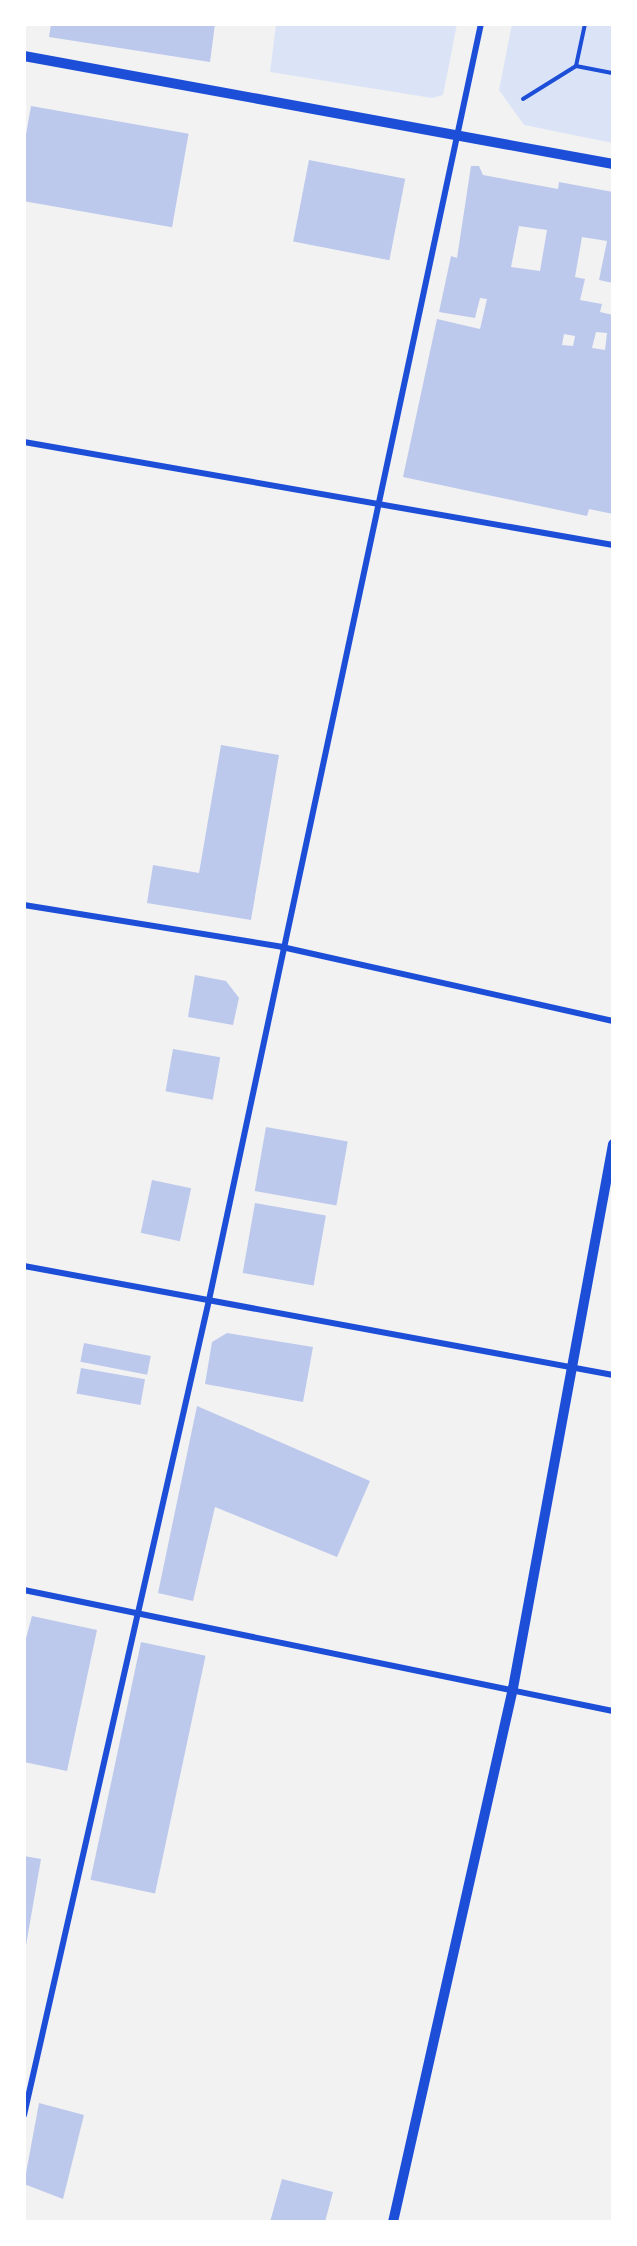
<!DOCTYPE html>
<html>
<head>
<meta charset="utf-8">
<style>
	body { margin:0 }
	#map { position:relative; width:637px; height:2246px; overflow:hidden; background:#f2f2f2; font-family:Rubik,sans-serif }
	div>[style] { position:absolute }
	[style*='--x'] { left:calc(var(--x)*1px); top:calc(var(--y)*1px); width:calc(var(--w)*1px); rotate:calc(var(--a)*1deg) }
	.green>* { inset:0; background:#dbe4f7 }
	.building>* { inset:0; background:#bdc9ec; transform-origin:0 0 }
	.path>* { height:4px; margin:-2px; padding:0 2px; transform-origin:2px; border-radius:2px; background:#1d4ed8 }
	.minor>* { height:6px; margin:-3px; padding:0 3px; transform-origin:3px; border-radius:3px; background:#1d4ed8 }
	.tertiary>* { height:10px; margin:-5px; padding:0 5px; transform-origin:5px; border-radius:5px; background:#1d4ed8 }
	span { translate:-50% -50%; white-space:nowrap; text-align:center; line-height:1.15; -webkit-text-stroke:4.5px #fff; paint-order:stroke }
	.frame { position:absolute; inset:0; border:26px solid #fff; pointer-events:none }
</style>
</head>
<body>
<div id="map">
	<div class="green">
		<div style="clip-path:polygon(276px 24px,457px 24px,443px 95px,432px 98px,270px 72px)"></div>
		<div style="clip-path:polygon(512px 24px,613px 24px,613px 143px,524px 125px,499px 90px)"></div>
	</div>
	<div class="building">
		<div style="clip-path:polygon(51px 24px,215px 24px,210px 62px,49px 37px)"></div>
		<div style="left:31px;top:106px;width:160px;height:95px;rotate:10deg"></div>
		<div style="left:309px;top:160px;width:98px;height:83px;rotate:11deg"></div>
		<div style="clip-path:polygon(evenodd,471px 166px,479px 166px,483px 175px,558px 189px,559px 182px,613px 192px,613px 283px,599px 280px,607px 241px,582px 237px,575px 277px,585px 279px,580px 300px,602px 304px,600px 312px,613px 315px,613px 514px,589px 509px,587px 516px,403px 477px,437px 319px,480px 329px,487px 299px,480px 298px,475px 318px,439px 312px,451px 256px,457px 258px,471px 166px,519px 226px,547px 230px,540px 271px,511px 267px,519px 226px,471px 166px,596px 332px,607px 333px,605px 350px,592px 348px,596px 332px,471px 166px,564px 334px,575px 336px,573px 346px,562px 345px,564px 334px)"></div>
		<div style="clip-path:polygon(221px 745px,279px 755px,251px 920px,147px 903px,153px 865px,199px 873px)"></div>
		<div style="clip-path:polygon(195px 975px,226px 981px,239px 998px,233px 1025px,188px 1017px)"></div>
		<div style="left:173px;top:1049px;width:48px;height:43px;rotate:10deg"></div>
		<div style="left:266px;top:1127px;width:83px;height:65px;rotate:10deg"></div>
		<div style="left:152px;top:1180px;width:40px;height:54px;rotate:12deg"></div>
		<div style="left:255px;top:1203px;width:72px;height:71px;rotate:10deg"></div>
		<div style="clip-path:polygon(227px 1333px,313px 1347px,303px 1402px,205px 1384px,212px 1342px)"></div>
		<div style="left:84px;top:1343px;width:68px;height:19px;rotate:11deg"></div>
		<div style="left:81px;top:1368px;width:65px;height:26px;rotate:10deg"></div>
		<div style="clip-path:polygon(197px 1406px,370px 1481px,337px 1557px,215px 1507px,193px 1601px,158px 1593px)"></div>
		<div style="clip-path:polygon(32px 1616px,97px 1630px,67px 1771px,24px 1762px,24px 1646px)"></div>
		<div style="left:141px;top:1642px;width:66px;height:243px;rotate:12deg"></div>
		<div style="clip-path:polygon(24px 1856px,41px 1859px,25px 1951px,24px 1951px)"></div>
		<div style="clip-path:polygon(39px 2103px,84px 2115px,63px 2199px,24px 2184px)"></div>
		<div style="clip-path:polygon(282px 2179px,333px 2192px,325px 2222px,270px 2222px)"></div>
	</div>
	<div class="path">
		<div style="--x:576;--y:66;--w:38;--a:11"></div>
		<div style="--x:523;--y:99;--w:62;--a:-31.9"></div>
		<div style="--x:576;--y:66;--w:43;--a:-77.9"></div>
	</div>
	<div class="minor">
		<div style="--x:24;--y:442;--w:598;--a:9.92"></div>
		<div style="--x:24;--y:905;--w:261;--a:9.2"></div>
		<div style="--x:282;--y:947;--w:339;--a:12.6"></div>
		<div style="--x:24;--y:1266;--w:599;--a:10.48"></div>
		<div style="--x:24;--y:1590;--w:601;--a:11.61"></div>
		<div style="--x:24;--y:2115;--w:836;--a:-77.21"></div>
		<div style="--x:209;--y:1300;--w:1305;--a:-77.97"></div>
	</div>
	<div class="tertiary">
		<div style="--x:24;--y:56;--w:599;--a:10.39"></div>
		<div style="--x:393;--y:2222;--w:547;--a:-77.33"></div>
		<div style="--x:513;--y:1688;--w:553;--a:-79.58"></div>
	</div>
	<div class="frame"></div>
</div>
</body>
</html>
